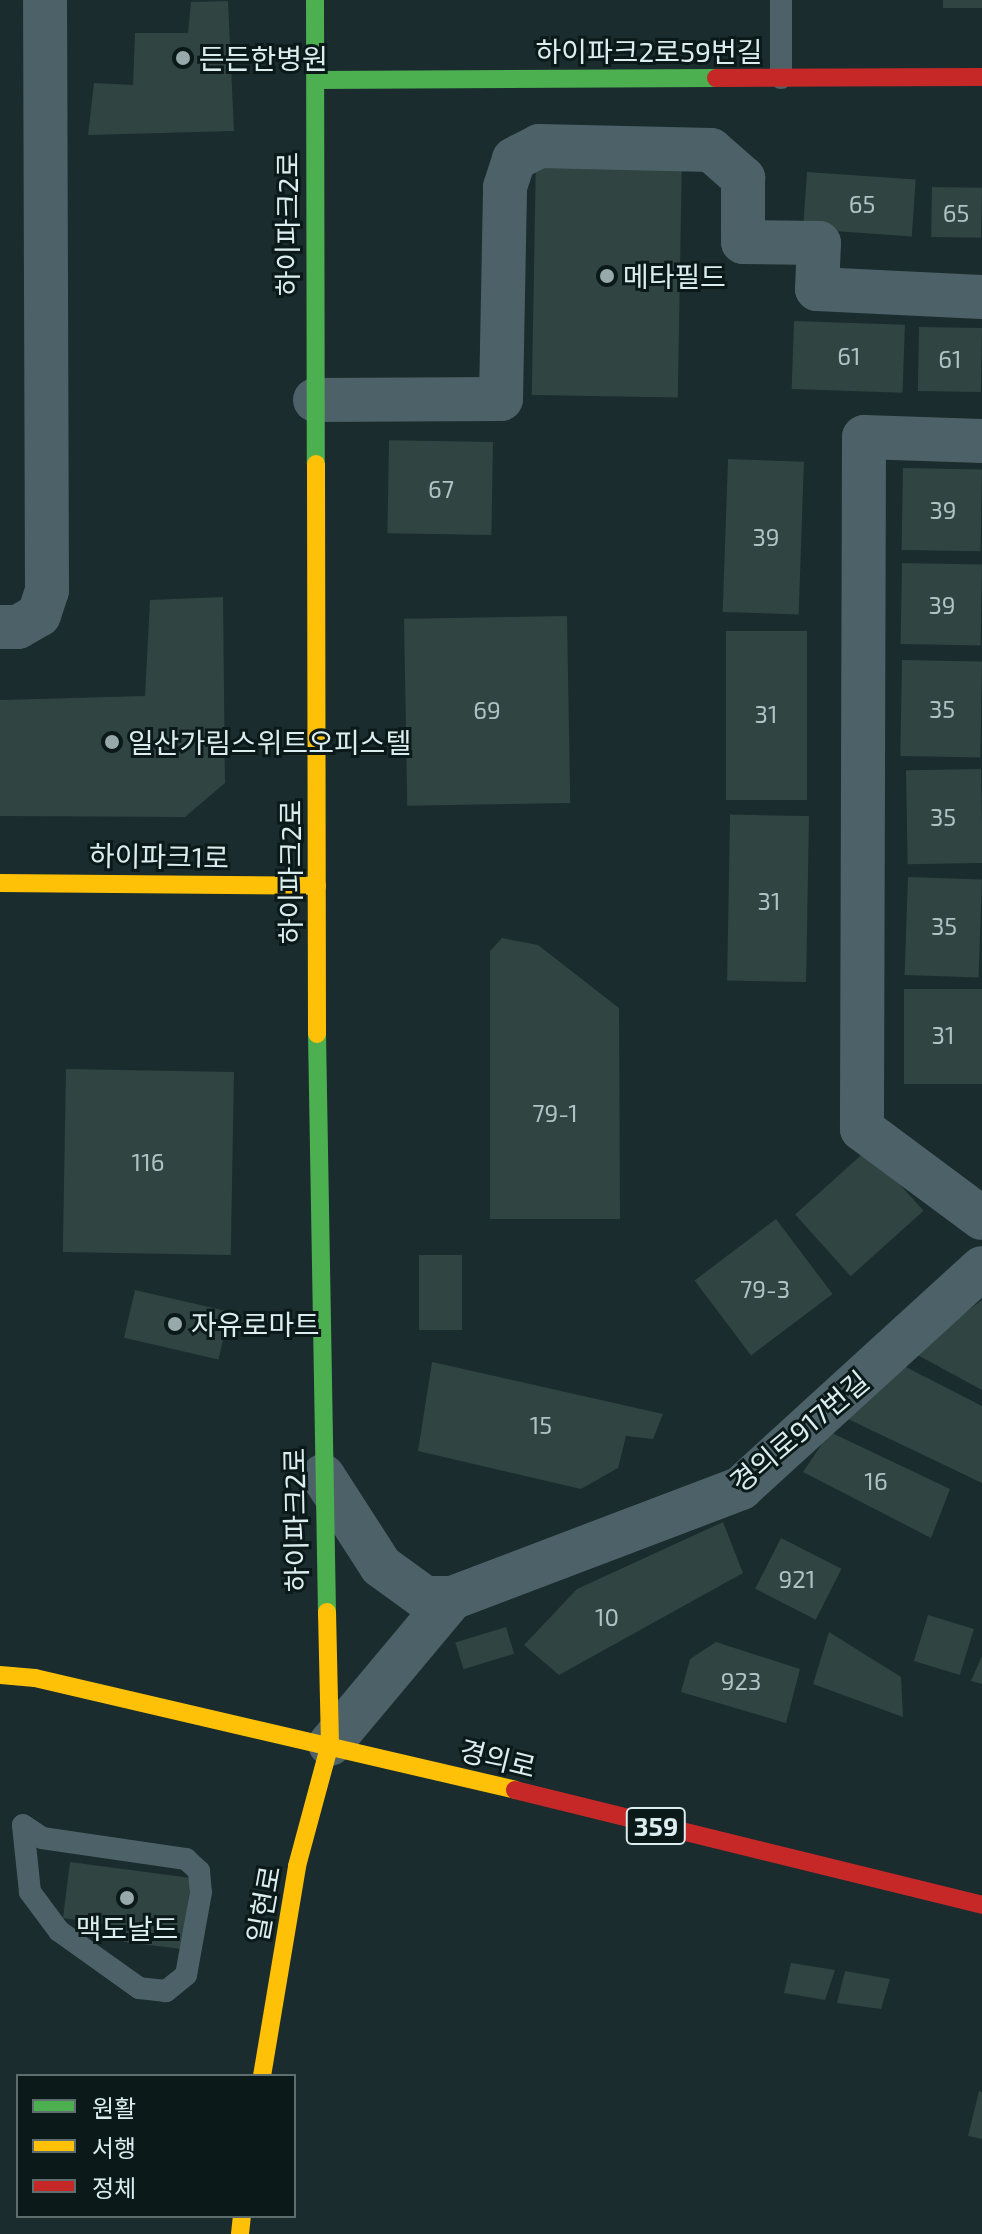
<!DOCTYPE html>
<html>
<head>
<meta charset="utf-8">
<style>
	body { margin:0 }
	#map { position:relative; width:982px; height:2234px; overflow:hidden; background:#1a2c2d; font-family:"Exo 2","Noto Sans KR",sans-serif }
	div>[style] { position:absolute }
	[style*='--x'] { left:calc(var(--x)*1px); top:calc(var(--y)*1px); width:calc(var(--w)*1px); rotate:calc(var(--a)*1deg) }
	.building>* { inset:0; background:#304442; transform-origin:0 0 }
	.lane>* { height:22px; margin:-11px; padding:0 11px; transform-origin:11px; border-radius:11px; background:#4c6268 }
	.street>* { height:44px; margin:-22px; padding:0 22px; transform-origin:22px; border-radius:22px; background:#4c6268 }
	.fast>* { height:18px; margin:-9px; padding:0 9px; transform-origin:9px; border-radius:9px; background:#4caf50 }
	.slow>* { height:18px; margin:-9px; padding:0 9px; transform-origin:9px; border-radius:9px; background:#ffc107 }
	.jam>* { height:18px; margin:-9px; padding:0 9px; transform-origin:9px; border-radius:9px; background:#c62828 }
	.dots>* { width:22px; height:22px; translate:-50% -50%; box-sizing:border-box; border:4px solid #0b1919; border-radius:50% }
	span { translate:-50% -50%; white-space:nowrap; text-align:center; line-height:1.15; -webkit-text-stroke:6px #0b1919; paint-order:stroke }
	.number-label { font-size:24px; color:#b0c3c3 }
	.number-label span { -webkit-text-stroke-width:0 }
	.shield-label span { padding:2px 6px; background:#0b1919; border:2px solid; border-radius:6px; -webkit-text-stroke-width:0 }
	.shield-label { font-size:26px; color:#dbedee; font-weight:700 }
	.street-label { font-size:28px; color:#dbedee }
	.poi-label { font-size:28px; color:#dbedee }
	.left { translate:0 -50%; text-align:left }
	.legend { position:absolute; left:16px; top:2074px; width:280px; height:144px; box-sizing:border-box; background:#0b1919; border:2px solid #5e6e6e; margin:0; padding:10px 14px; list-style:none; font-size:24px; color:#dbedee }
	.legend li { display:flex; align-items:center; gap:16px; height:40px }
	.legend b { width:40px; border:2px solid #5e6e6e }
</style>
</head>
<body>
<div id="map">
	<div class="building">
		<div style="left:943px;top:0;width:39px;height:8px"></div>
		<div style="clip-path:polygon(228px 1px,234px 131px,88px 135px,94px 83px,133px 85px,135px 33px,188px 33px,191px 2px)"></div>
		<div style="left:536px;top:154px;width:146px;height:241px;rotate:1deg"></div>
		<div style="left:807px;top:172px;width:109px;height:57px;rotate:4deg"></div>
		<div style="left:932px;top:187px;width:50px;height:50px;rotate:1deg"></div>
		<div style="left:794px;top:321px;width:111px;height:68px;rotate:2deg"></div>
		<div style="left:919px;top:327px;width:63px;height:64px;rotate:1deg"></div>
		<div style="left:493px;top:442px;width:93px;height:104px;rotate:91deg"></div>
		<div style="left:728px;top:459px;width:76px;height:153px;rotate:2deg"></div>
		<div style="left:903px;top:468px;width:79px;height:82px;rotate:1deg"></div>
		<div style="left:902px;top:563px;width:80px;height:81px;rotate:1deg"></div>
		<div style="clip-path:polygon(223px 597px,225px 783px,185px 817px,0 816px,0 700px,145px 696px,150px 600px)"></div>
		<div style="left:567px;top:616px;width:187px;height:163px;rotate:89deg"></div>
		<div style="left:726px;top:631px;width:81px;height:169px"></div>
		<div style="left:902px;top:660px;width:80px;height:96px;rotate:1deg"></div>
		<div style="left:981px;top:769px;width:94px;height:75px;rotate:89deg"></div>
		<div style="left:809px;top:816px;width:166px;height:79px;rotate:91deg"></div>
		<div style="left:908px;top:877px;width:74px;height:98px;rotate:2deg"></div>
		<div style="clip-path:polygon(502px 938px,538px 945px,619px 1008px,620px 1219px,490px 1219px,490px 951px)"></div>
		<div style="left:904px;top:989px;width:78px;height:95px"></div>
		<div style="left:66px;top:1069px;width:168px;height:183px;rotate:1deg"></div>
		<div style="left:868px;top:1149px;width:83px;height:98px;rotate:48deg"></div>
		<div style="left:776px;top:1219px;width:94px;height:102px;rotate:53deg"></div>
		<div style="left:419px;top:1255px;width:43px;height:75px"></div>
		<div style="left:135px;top:1290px;width:97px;height:49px;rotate:13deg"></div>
		<div style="clip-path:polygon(982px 1300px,982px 1390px,912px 1352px)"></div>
		<div style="clip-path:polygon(432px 1362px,663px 1414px,653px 1439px,626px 1436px,618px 1468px,581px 1489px,418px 1451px)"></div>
		<div style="clip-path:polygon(898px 1363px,982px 1406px,982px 1483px,848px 1419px)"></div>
		<div style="clip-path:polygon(830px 1432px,950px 1489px,931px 1538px,803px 1472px)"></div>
		<div style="clip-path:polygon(723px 1522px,743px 1573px,559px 1675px,524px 1645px,577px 1589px)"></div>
		<div style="left:781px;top:1538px;width:68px;height:57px;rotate:27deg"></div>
		<div style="left:928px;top:1615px;width:48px;height:48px;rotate:17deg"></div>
		<div style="left:506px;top:1627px;width:28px;height:53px;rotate:73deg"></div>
		<div style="clip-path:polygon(829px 1632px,901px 1677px,903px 1717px,813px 1684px)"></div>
		<div style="clip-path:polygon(716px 1642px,800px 1669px,786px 1723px,681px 1692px,690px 1659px)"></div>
		<div style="clip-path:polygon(982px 1656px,982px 1684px,971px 1681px)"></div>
		<div style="clip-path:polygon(70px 1862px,191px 1878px,182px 1949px,124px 1942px,125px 1927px,63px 1918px)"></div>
		<div style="clip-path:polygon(791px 1963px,835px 1970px,825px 2000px,784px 1993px)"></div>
		<div style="clip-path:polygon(845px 1971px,890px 1979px,881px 2009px,837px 2003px)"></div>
		<div style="clip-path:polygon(979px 2091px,982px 2092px,982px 2139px,968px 2136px)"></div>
	</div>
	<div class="lane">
		<div style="--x:781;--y:78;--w:78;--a:-90"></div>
		<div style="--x:23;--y:1825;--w:23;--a:34"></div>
		<div style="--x:42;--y:1838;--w:146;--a:8.3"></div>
		<div style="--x:186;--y:1859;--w:18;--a:43"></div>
		<div style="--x:199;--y:1871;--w:21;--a:85"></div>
		<div style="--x:201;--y:1892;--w:84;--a:100.2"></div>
		<div style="--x:186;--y:1975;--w:26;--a:141"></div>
		<div style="--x:166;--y:1991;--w:27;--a:-174"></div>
		<div style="--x:139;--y:1988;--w:98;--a:-144.5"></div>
		<div style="--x:59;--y:1931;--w:49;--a:-126.6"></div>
		<div style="--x:30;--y:1892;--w:67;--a:-96"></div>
	</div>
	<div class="street">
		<div style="--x:315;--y:400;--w:186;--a:-0.3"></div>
		<div style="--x:501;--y:399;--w:212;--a:-88.9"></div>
		<div style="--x:505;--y:187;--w:29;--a:-72"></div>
		<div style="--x:514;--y:159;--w:28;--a:-27"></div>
		<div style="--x:539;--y:146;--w:172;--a:1.3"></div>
		<div style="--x:711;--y:150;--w:43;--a:41.2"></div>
		<div style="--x:743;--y:178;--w:64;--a:90"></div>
		<div style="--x:743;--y:242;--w:76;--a:0.8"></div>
		<div style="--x:819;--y:243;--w:46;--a:92.5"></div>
		<div style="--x:817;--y:289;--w:165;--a:2.8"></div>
		<div style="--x:982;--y:441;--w:118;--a:-178.1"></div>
		<div style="--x:864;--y:437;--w:692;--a:90.17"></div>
		<div style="--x:862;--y:1129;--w:149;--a:36.6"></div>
		<div style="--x:0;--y:627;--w:18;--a:0"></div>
		<div style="--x:18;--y:627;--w:24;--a:-30"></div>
		<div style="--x:39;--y:615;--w:25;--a:-72"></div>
		<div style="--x:47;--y:591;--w:591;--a:-90.19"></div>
		<div style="--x:323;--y:1476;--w:107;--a:57.2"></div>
		<div style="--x:381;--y:1566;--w:54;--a:36"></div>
		<div style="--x:425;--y:1598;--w:27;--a:0"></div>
		<div style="--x:452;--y:1598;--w:309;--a:-20.8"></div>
		<div style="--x:741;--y:1488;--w:326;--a:-42.4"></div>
		<div style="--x:330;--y:1744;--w:190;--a:-50.1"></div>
	</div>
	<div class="fast">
		<div style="--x:315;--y:0;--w:464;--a:89.9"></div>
		<div style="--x:316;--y:80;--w:400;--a:-0.3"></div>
		<div style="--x:317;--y:1034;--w:578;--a:89.01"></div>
	</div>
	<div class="slow">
		<div style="--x:316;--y:464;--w:570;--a:89.9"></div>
		<div style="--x:0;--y:883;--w:317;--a:0.5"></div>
		<div style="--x:0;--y:1675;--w:35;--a:5"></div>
		<div style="--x:35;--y:1678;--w:493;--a:13.1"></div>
		<div style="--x:262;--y:2076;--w:213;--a:-80.5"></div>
		<div style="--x:297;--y:1866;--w:126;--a:-74.9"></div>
		<div style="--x:330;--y:1744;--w:132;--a:-91.3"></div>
		<div style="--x:240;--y:2234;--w:18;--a:-84"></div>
	</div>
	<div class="jam">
		<div style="--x:716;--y:78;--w:266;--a:-0.2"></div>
		<div style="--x:515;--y:1790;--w:481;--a:13.8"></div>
	</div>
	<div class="dots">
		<div style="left:183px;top:58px;background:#97a9aa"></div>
		<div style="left:607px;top:276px;background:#97a9aa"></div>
		<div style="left:112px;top:742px;background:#97a9aa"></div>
		<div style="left:175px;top:1324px;background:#97a9aa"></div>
		<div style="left:127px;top:1898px;background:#97a9aa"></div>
	</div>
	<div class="number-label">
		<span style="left:862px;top:204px">65</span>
		<span style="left:956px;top:213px">65</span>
		<span style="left:849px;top:356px">61</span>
		<span style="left:950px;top:359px">61</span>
		<span style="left:441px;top:489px">67</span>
		<span style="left:943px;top:510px">39</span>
		<span style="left:766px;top:537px">39</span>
		<span style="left:942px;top:605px">39</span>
		<span style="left:942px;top:709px">35</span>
		<span style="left:487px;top:710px">69</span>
		<span style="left:766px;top:714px">31</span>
		<span style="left:943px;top:817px">35</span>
		<span style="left:769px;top:901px">31</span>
		<span style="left:944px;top:926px">35</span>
		<span style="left:943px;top:1035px">31</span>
		<span style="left:555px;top:1113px">79-1</span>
		<span style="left:148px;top:1162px">116</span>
		<span style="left:765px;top:1289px">79-3</span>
		<span style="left:541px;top:1425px">15</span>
		<span style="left:876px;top:1481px">16</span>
		<span style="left:797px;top:1579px">921</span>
		<span style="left:607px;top:1617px">10</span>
		<span style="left:741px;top:1681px">923</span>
	</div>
	<div class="shield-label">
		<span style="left:656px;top:1826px">359</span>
	</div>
	<div class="street-label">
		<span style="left:649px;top:51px">하이파크2로59번길</span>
		<span style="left:287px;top:224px;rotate:-90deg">하이파크2로</span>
		<span style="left:159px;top:856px;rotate:1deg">하이파크1로</span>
		<span style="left:290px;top:872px;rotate:-90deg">하이파크2로</span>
		<span style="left:799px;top:1431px;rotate:-40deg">경의로917번길</span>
		<span style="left:295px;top:1520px;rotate:-91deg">하이파크2로</span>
		<span style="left:498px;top:1758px;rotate:14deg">경의로</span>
		<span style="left:263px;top:1904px;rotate:-80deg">일현로</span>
	</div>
	<div class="poi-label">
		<span class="left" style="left:199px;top:58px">든든한병원</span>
		<span class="left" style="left:623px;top:276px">메타필드</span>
		<span class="left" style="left:128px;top:742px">일산가림스위트오피스텔</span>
		<span class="left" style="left:191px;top:1324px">자유로마트</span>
		<span style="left:127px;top:1928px">맥도날드</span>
	</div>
	<ul class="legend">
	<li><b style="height:10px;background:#4caf50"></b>원활</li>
	<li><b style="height:10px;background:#ffc107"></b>서행</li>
	<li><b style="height:10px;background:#c62828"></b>정체</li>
	</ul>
</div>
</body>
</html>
